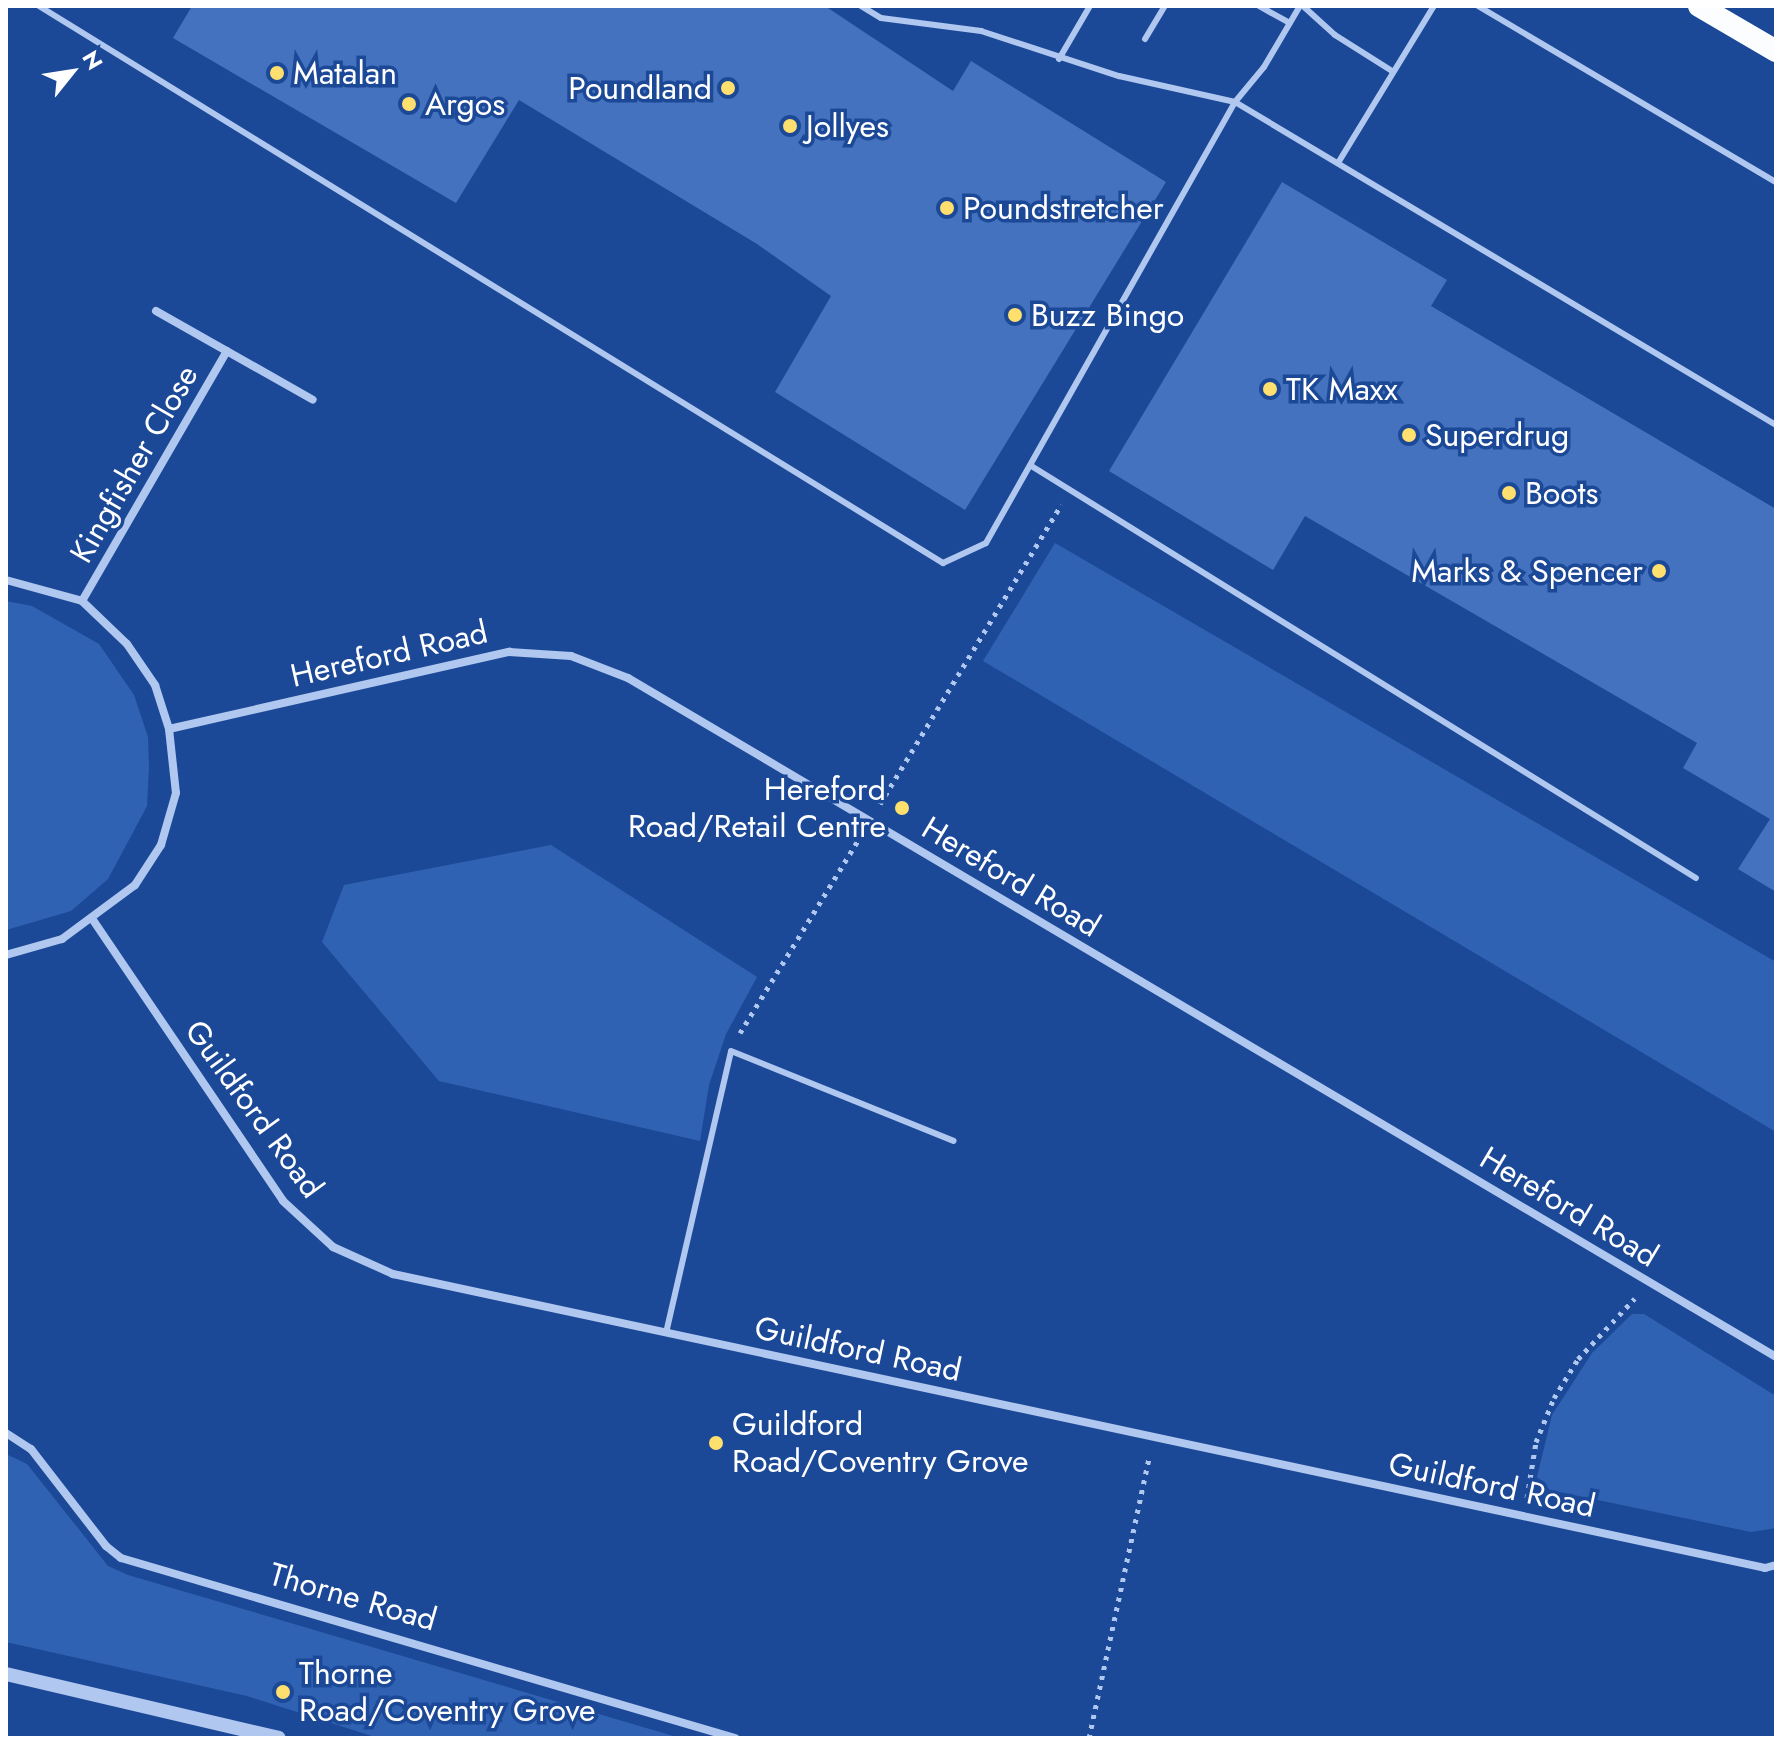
<!DOCTYPE html>
<html>
<head>
<meta charset="utf-8">
<style>
	body { margin:0 }
	#map { position:relative; width:1782px; height:1744px; overflow:hidden; background:#1c4997; font-family:Jost,sans-serif }
	div>[style] { position:absolute }
	[style*='--x'] { left:calc(var(--x)*1px); top:calc(var(--y)*1px); width:calc(var(--w)*1px); rotate:calc(var(--a)*1deg) }
	.green>* { inset:0; background:#3062b4 }
	.building>* { inset:0; background:#4472be }
	.path>* { height:5px; margin-top:-2.5px; transform-origin:0; background:repeating-linear-gradient(90deg,#b0c8f0 0 4px,transparent 0 10px) }
	.service>* { height:6px; margin:-3px; padding:0 3px; transform-origin:3px; border-radius:3px; background:#b0c8f0 }
	.minor>* { height:8px; margin:-4px; padding:0 4px; transform-origin:4px; border-radius:4px; background:#b0c8f0 }
	.tertiary>* { height:14px; margin:-7px; padding:0 7px; transform-origin:7px; border-radius:7px; background:#b0c8f0 }
	.trunk>* { height:22px; margin:-11px; padding:0 11px; transform-origin:11px; border-radius:11px; background:#fcfdff }
	.dots>* { width:22px; height:22px; translate:-50% -50%; box-sizing:border-box; border:4px solid #1c4997; border-radius:50% }
	span { translate:-50% -50%; white-space:nowrap; text-align:center; line-height:1.15; -webkit-text-stroke:7px #1c4997; paint-order:stroke }
	.poi-label { font-size:32px; color:#fff }
	.left { translate:0 -50%; text-align:left }
	.right { translate:-100% -50%; text-align:right }
	.street-label { font-size:32px; color:#fff }
	.frame { position:absolute; inset:0; border:8px solid #fff; pointer-events:none }
	.north { position:absolute; left:32px; top:32px; width:80px; height:80px; -webkit-text-stroke:6px #1c4997; paint-order:stroke; rotate:60deg; font-size:22px; font-weight:700; line-height:32px; text-align:center; color:#fff }
	.north::after { content:''; display:block; margin:auto; width:28px; height:36px; background:#fff; clip-path:polygon(50% 0,100% 100%,50% 72%,0 100%) }
</style>
</head>
<body>
<div id="map">
	<div class="green">
		<div style="clip-path:polygon(1055px 543px,1776px 962px,1776px 1132px,983px 661px)"></div>
		<div style="clip-path:polygon(6px 601px,32px 606px,99px 644px,134px 695px,148px 737px,149px 766px,147px 806px,108px 879px,71px 911px,6px 930px)"></div>
		<div style="clip-path:polygon(551px 845px,757px 977px,726px 1034px,709px 1085px,700px 1141px,439px 1081px,322px 942px,344px 885px)"></div>
		<div style="clip-path:polygon(1632px 1314px,1644px 1314px,1776px 1396px,1776px 1528px,1751px 1532px,1550px 1490px,1537px 1477px,1552px 1415px,1592px 1353px)"></div>
		<div style="clip-path:polygon(6px 1454px,27px 1464px,108px 1566px,128px 1575px,680px 1738px,378px 1738px,247px 1696px,6px 1642px)"></div>
	</div>
	<div class="building">
		<div style="clip-path:polygon(192px 6px,825px 6px,953px 91px,971px 61px,1166px 182px,965px 510px,775px 392px,831px 296px,757px 244px,519px 100px,456px 203px,173px 38px)"></div>
		<div style="clip-path:polygon(1282px 182px,1447px 280px,1431px 306px,1776px 509px,1776px 892px,1738px 869px,1770px 819px,1683px 768px,1697px 743px,1305px 516px,1273px 570px,1109px 471px)"></div>
	</div>
	<div class="path">
		<div style="--x:880;--y:804;--w:350;--a:-58.8"></div>
		<div style="--x:740;--y:1033;--w:230;--a:-58.5"></div>
		<div style="--x:1527;--y:1498;--w:57;--a:-80.9"></div>
		<div style="--x:1536;--y:1442;--w:48;--a:-67.8"></div>
		<div style="--x:1554;--y:1398;--w:46;--a:-58.4"></div>
		<div style="--x:1578;--y:1359;--w:83;--a:-46.9"></div>
		<div style="--x:1089;--y:1738;--w:287;--a:-77.9"></div>
	</div>
	<div class="service">
		<div style="--x:39;--y:6;--w:1062;--a:31.64"></div>
		<div style="--x:943;--y:563;--w:47;--a:-24.9"></div>
		<div style="--x:986;--y:543;--w:506;--a:-60.55"></div>
		<div style="--x:1235;--y:102;--w:45;--a:-50.4"></div>
		<div style="--x:1264;--y:67;--w:71;--a:-59.5"></div>
		<div style="--x:861;--y:6;--w:23;--a:31"></div>
		<div style="--x:881;--y:18;--w:101;--a:7.4"></div>
		<div style="--x:981;--y:31;--w:145;--a:18.1"></div>
		<div style="--x:1119;--y:76;--w:119;--a:12.6"></div>
		<div style="--x:1235;--y:102;--w:630;--a:30.84"></div>
		<div style="--x:1259;--y:6;--w:35;--a:29"></div>
		<div style="--x:1303;--y:6;--w:43;--a:42.2"></div>
		<div style="--x:1335;--y:35;--w:67;--a:32.3"></div>
		<div style="--x:1478;--y:6;--w:346;--a:30.6"></div>
		<div style="--x:1145;--y:39;--w:39;--a:-59"></div>
		<div style="--x:1059;--y:59;--w:61;--a:-59.7"></div>
		<div style="--x:1338;--y:163;--w:184;--a:-58.6"></div>
		<div style="--x:1033;--y:467;--w:780;--a:31.8"></div>
		<div style="--x:666;--y:1333;--w:289;--a:-77"></div>
		<div style="--x:731;--y:1051;--w:240;--a:22"></div>
	</div>
	<div class="minor">
		<div style="--x:156;--y:311;--w:180;--a:29.5"></div>
		<div style="--x:6;--y:580;--w:79;--a:15.4"></div>
		<div style="--x:82;--y:601;--w:62;--a:43.7"></div>
		<div style="--x:127;--y:644;--w:50;--a:55.7"></div>
		<div style="--x:155;--y:685;--w:46;--a:72.3"></div>
		<div style="--x:169;--y:729;--w:64;--a:83.8"></div>
		<div style="--x:176;--y:793;--w:54;--a:106.1"></div>
		<div style="--x:161;--y:845;--w:48;--a:123"></div>
		<div style="--x:135;--y:885;--w:91;--a:143.5"></div>
		<div style="--x:62;--y:939;--w:58;--a:164.1"></div>
		<div style="--x:82;--y:601;--w:289;--a:-59.9"></div>
		<div style="--x:169;--y:729;--w:349;--a:-12.8"></div>
		<div style="--x:509;--y:652;--w:62;--a:3.7"></div>
		<div style="--x:571;--y:656;--w:61;--a:21.1"></div>
		<div style="--x:628;--y:678;--w:1334;--a:30.6"></div>
		<div style="--x:93;--y:920;--w:339;--a:55.9"></div>
		<div style="--x:283;--y:1201;--w:68;--a:42.6"></div>
		<div style="--x:333;--y:1247;--w:66;--a:24.2"></div>
		<div style="--x:393;--y:1274;--w:1403;--a:12.09"></div>
		<div style="--x:1765;--y:1568;--w:11;--a:-15"></div>
		<div style="--x:6;--y:1433;--w:30;--a:33"></div>
		<div style="--x:31;--y:1449;--w:123;--a:52.3"></div>
		<div style="--x:106;--y:1546;--w:19;--a:39"></div>
		<div style="--x:121;--y:1558;--w:640;--a:16.34"></div>
	</div>
	<div class="tertiary">
		<div style="--x:6;--y:1674;--w:280;--a:13.2"></div>
	</div>
	<div class="trunk">
		<div style="--x:1699;--y:6;--w:89;--a:30.3"></div>
	</div>
	<div class="dots">
		<div style="left:277px;top:73px;background:#ffdf6e"></div>
		<div style="left:728px;top:88px;background:#ffdf6e"></div>
		<div style="left:409px;top:104px;background:#ffdf6e"></div>
		<div style="left:790px;top:126px;background:#ffdf6e"></div>
		<div style="left:947px;top:208px;background:#ffdf6e"></div>
		<div style="left:1015px;top:315px;background:#ffdf6e"></div>
		<div style="left:1270px;top:389px;background:#ffdf6e"></div>
		<div style="left:1409px;top:435px;background:#ffdf6e"></div>
		<div style="left:1509px;top:493px;background:#ffdf6e"></div>
		<div style="left:1659px;top:571px;background:#ffdf6e"></div>
		<div style="left:902px;top:808px;background:#ffdf6e"></div>
		<div style="left:716px;top:1443px;background:#ffdf6e"></div>
		<div style="left:283px;top:1692px;background:#ffdf6e"></div>
	</div>
	<div class="poi-label">
		<span class="left" style="left:293px;top:73px">Matalan</span>
		<span class="right" style="left:712px;top:88px">Poundland</span>
		<span class="left" style="left:425px;top:104px">Argos</span>
		<span class="left" style="left:806px;top:126px">Jollyes</span>
		<span class="left" style="left:963px;top:208px">Poundstretcher</span>
		<span class="left" style="left:1031px;top:315px">Buzz Bingo</span>
		<span class="left" style="left:1286px;top:389px">TK Maxx</span>
		<span class="left" style="left:1425px;top:435px">Superdrug</span>
		<span class="left" style="left:1525px;top:493px">Boots</span>
		<span class="right" style="left:1643px;top:571px">Marks &amp; Spencer</span>
		<span class="right" style="left:886px;top:808px">Hereford<br>Road/Retail Centre</span>
		<span class="left" style="left:732px;top:1443px">Guildford<br>Road/Coventry Grove</span>
		<span class="left" style="left:299px;top:1692px">Thorne<br>Road/Coventry Grove</span>
	</div>
	<div class="street-label">
		<span style="left:134px;top:464px;rotate:-60deg">Kingfisher Close</span>
		<span style="left:389px;top:654px;rotate:-13deg">Hereford Road</span>
		<span style="left:1011px;top:877px;rotate:31deg">Hereford Road</span>
		<span style="left:254px;top:1109px;rotate:54deg">Guildford Road</span>
		<span style="left:1569px;top:1207px;rotate:31deg">Hereford Road</span>
		<span style="left:858px;top:1349px;rotate:12deg">Guildford Road</span>
		<span style="left:1492px;top:1485px;rotate:12deg">Guildford Road</span>
		<span style="left:353px;top:1597px;rotate:16deg">Thorne Road</span>
	</div>
	<div class="frame"></div>
	<div class="north">N</div>
</div>
</body>
</html>
